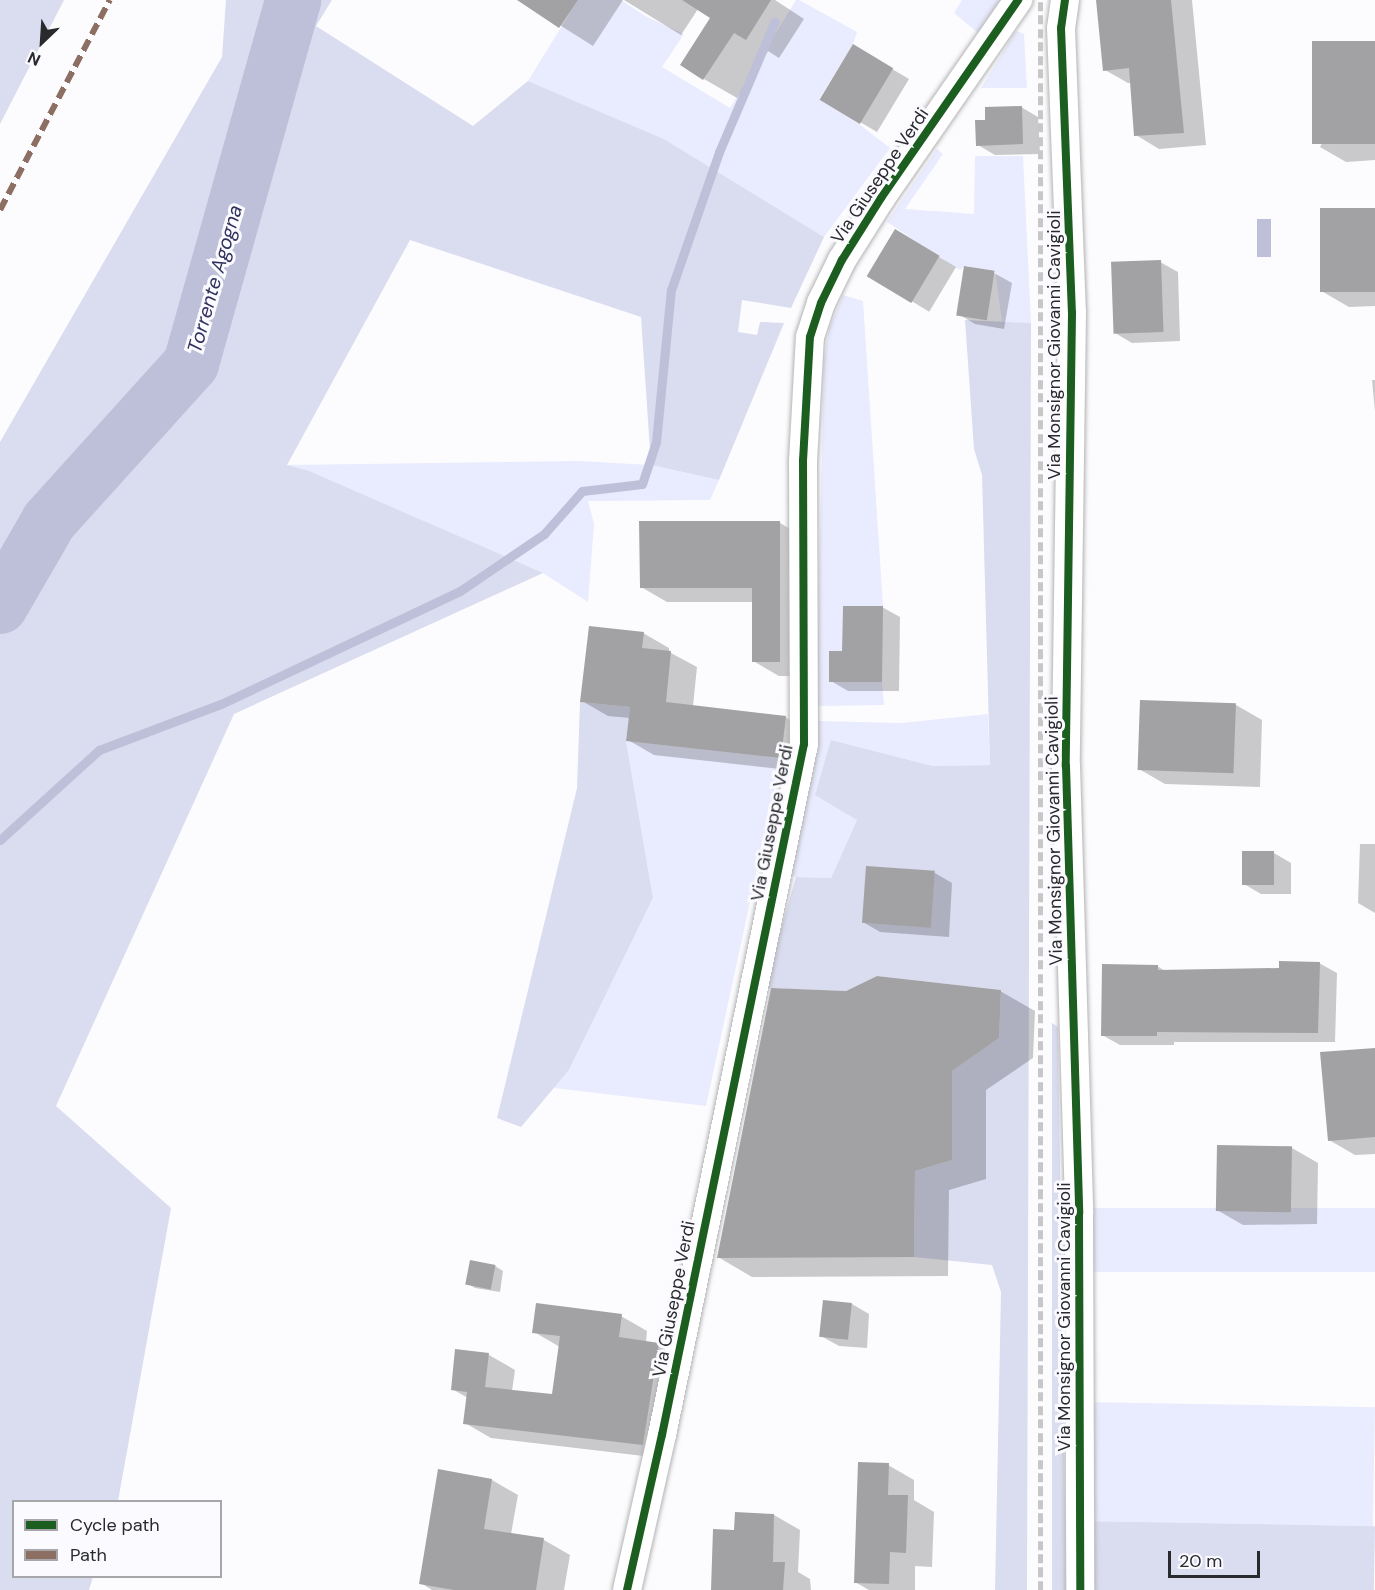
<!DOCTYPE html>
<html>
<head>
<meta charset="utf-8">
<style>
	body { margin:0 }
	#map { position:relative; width:1375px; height:1590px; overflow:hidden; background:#fcfcfe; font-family:"DM Sans",sans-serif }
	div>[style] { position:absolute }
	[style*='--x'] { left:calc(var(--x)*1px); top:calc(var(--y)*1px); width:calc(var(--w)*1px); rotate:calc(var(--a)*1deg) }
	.green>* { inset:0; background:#e9ebfe; transform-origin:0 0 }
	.forest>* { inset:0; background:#dadcf0; transform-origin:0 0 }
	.water>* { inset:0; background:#bdc0d8; transform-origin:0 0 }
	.shadow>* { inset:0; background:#0003; transform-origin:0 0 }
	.stream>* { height:9px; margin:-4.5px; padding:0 4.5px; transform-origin:4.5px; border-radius:4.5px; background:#bdc0d8 }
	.river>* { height:56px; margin:-28px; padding:0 28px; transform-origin:28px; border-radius:28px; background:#bdc0d8 }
	.building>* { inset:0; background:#a2a2a4; transform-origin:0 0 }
	.roads { filter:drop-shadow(0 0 2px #b3b3b5) drop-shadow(0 0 2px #b3b3b5) }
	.minor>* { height:28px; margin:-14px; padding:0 14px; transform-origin:14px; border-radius:14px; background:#fff }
	.rail>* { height:4.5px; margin-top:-2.25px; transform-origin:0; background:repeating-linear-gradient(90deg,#c7c7c8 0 9px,transparent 0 13.5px) }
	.quiet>* { height:6px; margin-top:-3px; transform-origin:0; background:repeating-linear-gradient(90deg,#8d6e63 0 12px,transparent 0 18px) }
	.cycleway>* { height:8px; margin:-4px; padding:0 4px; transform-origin:4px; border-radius:4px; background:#1b5e20 }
	span { translate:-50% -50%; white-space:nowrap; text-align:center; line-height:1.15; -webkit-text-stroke:6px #fbfbff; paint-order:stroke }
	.street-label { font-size:18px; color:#292a2d }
	.water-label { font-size:20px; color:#30315e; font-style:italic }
	.legend { position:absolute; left:12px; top:1500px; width:210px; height:78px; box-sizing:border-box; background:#fbfbff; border:2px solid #a7a7ab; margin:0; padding:8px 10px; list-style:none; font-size:18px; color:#292a2d }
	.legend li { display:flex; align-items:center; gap:12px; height:30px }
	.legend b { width:30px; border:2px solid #a7a7ab }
	.north { position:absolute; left:12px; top:12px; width:60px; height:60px; -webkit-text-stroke:4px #fbfbff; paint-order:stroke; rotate:205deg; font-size:16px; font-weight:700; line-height:24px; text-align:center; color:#292a2d }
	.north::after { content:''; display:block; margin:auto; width:21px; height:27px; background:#292a2d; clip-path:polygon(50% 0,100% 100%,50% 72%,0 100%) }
	.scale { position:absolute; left:1168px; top:1551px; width:92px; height:27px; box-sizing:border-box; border:3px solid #292a2d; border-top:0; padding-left:8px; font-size:18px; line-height:21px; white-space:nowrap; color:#292a2d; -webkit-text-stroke:4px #fbfbff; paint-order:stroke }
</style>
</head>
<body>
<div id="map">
	<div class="green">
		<div style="clip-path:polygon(578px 0,621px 0,647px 17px,684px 34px,662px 67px,730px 108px,796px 0,799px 0,857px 32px,853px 44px,819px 99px,859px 124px,890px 148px,824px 237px,664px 139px,528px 81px)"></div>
		<div style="clip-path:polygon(962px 0,1007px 0,983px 37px,954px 13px)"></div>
		<div style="clip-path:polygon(1016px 31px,1024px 34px,1027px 88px,981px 88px)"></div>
		<div style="clip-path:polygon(937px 149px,943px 154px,905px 209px,974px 214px,975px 156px,1023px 156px,1031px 323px,1002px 322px,995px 271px,965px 266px,960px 270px,887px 222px)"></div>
		<div style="clip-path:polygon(843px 295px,863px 301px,883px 606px,843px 606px,842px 651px,830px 651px,829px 682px,882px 682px,884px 705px,816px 706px,824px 360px,829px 329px)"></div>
		<div style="clip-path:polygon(577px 461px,651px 465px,719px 480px,710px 500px,588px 501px,594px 524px,588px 602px,543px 573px,286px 465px)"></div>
		<div style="clip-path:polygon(988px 714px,990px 765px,933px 766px,831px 740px,857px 820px,831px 878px,796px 877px,788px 874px,817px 721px,901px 723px)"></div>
		<div style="clip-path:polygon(626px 741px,781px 758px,706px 1106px,554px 1088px,569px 1070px,653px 898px)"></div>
		<div style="left:1375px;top:1208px;width:64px;height:296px;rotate:90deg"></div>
		<div style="left:1080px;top:1402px;width:295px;height:119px;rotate:1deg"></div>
	</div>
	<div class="forest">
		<div style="clip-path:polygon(0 0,64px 0,0 124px)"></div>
		<div style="clip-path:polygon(226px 0,332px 0,316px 26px,473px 126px,528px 81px,664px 139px,824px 237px,791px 308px,742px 300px,738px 332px,757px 335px,760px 322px,784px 323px,719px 480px,651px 465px,641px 317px,410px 240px,287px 465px,309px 471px,543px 573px,234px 714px,56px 1106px,171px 1208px,118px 1501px,14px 1502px,14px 1576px,93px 1577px,89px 1590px,0 1590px,0 442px,222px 57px)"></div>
		<div style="clip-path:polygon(965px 320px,1031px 323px,1027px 1590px,995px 1590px,1001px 1292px,992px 1265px,914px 1257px,915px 1171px,952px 1160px,952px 1071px,999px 1038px,1001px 990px,877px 976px,846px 991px,764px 988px,796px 877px,831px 878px,857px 820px,815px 795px,831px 740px,933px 766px,990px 765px,982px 475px,974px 449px)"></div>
		<div style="clip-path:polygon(580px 702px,630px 707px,626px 741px,653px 898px,569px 1070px,521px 1127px,497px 1118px,577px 788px)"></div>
		<div style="clip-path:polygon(1052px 1023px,1058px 1027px,1066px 1590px,1052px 1590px)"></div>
		<div style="left:1079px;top:1521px;width:296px;height:69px;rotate:1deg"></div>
	</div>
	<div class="water">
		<div style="left:1257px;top:219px;width:14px;height:38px"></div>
	</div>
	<div class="shadow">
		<div style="clip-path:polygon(520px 0,623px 0,593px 46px)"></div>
		<div style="clip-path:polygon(624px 0,775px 0,804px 19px,779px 58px,768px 51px,737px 98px,704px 79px,713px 17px,698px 9px,681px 35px)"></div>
		<div style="clip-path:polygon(1097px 0,1192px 0,1206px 145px,1159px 149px,1136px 135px,1132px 83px,1128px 83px,1105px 70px)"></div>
		<div style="clip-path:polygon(1375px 43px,1375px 160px,1346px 162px,1320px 147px)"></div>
		<div style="clip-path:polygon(853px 46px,909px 79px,877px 132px,860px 122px)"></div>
		<div style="clip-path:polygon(1021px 107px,1038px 117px,1040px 154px,995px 155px,978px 145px,986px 121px)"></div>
		<div style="clip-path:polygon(1375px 210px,1375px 306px,1349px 307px,1323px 292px)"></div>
		<div style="left:896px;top:231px;width:70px;height:52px;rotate:31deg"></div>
		<div style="clip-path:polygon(1160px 262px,1178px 272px,1180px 341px,1132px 343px,1115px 333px)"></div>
		<div style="clip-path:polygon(994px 273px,1012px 283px,1004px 329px,975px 324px,958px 314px)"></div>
		<div style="clip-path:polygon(1372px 380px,1375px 380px,1375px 411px)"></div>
		<div style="clip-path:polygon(780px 523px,806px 538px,806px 676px,779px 676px,753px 661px,753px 602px,667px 602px,641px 587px)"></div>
		<div style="clip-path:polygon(882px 607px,900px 617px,899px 691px,848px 691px,831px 681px,844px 652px)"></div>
		<div style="clip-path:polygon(643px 633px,669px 648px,669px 652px,697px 667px,693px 706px,785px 717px,811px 732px,807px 772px,654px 755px,628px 740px,630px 718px,608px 716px,582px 701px)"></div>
		<div style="clip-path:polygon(1236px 705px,1262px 720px,1260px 787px,1165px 784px,1139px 769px)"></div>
		<div style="clip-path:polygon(1360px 844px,1375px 844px,1375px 913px,1358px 903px)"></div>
		<div style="clip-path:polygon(1274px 853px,1291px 863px,1291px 894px,1261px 894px,1244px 884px)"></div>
		<div style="clip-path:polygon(867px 868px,935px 873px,952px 883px,949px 937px,880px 932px,863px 922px)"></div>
		<div style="clip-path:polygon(1319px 963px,1337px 973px,1335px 1042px,1174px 1042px,1174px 1045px,1120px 1045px,1102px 1035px,1157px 966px,1167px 972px,1280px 969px)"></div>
		<div style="clip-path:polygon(1000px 991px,1035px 1011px,1033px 1058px,986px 1090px,986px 1179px,949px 1190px,948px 1276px,752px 1277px,718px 1257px,846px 992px)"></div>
		<div style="clip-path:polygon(1375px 1049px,1375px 1154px,1355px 1155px,1329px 1140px)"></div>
		<div style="clip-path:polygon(1292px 1148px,1318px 1163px,1317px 1224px,1243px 1225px,1217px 1210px)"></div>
		<div style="clip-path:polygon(495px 1266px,503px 1271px,500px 1292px,475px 1288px,467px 1283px)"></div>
		<div style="clip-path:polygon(824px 1302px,852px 1304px,869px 1314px,867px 1348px,839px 1346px,821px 1336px)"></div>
		<div style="clip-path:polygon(621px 1316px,647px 1331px,646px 1342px,658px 1344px,684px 1359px,669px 1459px,491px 1438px,465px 1423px,468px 1398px,452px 1389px,457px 1351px,489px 1355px,515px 1370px,512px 1391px,554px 1396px,560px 1347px,534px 1332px)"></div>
		<div style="clip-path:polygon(888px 1465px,914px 1480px,914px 1500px,934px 1512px,932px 1567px,915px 1566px,915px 1590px,869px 1590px,855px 1582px)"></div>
		<div style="clip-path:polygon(492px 1480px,518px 1495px,511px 1534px,544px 1540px,570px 1555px,564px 1590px,432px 1590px,421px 1583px)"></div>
		<div style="clip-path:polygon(736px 1514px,774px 1515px,800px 1530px,798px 1572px,810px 1579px,811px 1590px,712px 1590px,735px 1531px)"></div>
	</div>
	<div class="stream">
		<div style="--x:0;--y:840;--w:134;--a:-42.3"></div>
		<div style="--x:99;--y:750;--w:130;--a:-20.7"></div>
		<div style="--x:221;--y:704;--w:264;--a:-25.3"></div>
		<div style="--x:460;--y:591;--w:102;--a:-34.2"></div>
		<div style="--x:544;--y:534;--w:57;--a:-48.5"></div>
		<div style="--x:582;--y:491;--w:60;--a:-6.7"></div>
		<div style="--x:642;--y:484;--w:44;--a:-71.6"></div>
		<div style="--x:656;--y:442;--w:153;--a:-84.4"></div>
		<div style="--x:671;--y:290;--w:146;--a:-70.8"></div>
		<div style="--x:719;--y:152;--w:142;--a:-66.9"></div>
	</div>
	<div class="river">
		<div style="--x:0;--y:606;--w:98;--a:-60"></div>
		<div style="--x:49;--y:521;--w:212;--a:-47.9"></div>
		<div style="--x:191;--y:364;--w:378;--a:-74.3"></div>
	</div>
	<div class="building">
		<div style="clip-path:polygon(517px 0,578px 0,559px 28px)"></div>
		<div style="clip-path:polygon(682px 0,771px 0,746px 40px,734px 33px,703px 80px,680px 65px,710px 18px)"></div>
		<div style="clip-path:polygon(1096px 0,1171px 0,1184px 133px,1134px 136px,1129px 68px,1103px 71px)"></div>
		<div style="left:1375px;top:41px;width:103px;height:63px;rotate:90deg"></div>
		<div style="left:853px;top:44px;width:47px;height:65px;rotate:31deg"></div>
		<div style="clip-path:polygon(1022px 106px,1023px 144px,976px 146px,975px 120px,985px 120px,985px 107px)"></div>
		<div style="left:1375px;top:208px;width:84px;height:55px;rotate:90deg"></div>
		<div style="left:895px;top:229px;width:52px;height:55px;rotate:31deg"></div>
		<div style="left:1161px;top:260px;width:72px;height:50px;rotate:88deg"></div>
		<div style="left:964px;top:266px;width:31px;height:50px;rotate:9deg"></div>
		<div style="clip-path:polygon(639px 521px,780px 521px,780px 662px,752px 662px,752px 588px,640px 588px)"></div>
		<div style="clip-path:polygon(843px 606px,883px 606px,882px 682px,829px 682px,829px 651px,842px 651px)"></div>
		<div style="clip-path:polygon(589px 626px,644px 632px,642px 648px,671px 651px,666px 702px,786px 716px,781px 758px,626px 741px,630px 707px,580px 702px)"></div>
		<div style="left:1140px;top:700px;width:96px;height:70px;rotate:2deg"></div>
		<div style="left:1242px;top:851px;width:32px;height:34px"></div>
		<div style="left:866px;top:866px;width:69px;height:57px;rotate:4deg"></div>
		<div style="clip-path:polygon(1279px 961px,1320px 962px,1318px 1033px,1157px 1032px,1157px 1036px,1101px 1036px,1102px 964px,1158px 965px,1158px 970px,1279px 968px)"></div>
		<div style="clip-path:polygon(877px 976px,1001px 990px,999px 1038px,952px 1071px,952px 1160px,915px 1171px,914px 1257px,717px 1258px,771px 988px,846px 991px)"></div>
		<div style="clip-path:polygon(1375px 1048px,1375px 1137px,1328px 1141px,1320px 1052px)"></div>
		<div style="left:1217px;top:1145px;width:75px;height:66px;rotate:1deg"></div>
		<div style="left:470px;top:1260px;width:26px;height:25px;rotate:11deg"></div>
		<div style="left:823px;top:1300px;width:29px;height:37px;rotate:6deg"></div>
		<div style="clip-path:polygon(536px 1303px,622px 1314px,619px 1337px,659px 1343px,643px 1445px,463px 1424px,467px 1392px,451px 1390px,455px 1349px,489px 1353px,485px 1387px,552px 1394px,560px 1336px,532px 1333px)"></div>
		<div style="clip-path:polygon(858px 1462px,889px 1463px,888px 1495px,908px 1495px,906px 1553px,890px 1552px,889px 1584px,854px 1583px)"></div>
		<div style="clip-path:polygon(438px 1469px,492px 1479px,484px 1529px,544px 1538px,536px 1590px,454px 1590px,419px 1584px)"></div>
		<div style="clip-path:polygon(735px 1512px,774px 1514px,773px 1562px,785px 1562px,783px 1590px,711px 1590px,713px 1529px,734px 1530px)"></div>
	</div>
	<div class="roads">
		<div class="minor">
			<div style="--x:1065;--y:0;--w:28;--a:98"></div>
			<div style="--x:1061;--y:28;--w:285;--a:87.8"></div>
			<div style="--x:1072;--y:313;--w:453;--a:90.8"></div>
			<div style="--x:1066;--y:766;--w:447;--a:88.3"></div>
			<div style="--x:1079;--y:1213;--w:377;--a:89.8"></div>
			<div style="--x:627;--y:1590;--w:159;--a:-77.3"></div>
			<div style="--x:662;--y:1435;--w:705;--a:-78.39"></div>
			<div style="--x:804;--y:744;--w:283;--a:-90.2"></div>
			<div style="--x:803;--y:461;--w:124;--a:-86.8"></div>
			<div style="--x:810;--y:337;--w:36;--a:-72"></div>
			<div style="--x:821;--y:303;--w:48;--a:-64"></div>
			<div style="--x:842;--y:260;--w:73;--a:-57.8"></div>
			<div style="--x:881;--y:198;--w:241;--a:-55.3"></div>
		</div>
	</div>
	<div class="rail">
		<div style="--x:1040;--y:1590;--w:1590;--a:-90"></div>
	</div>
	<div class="quiet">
		<div style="--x:0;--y:210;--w:237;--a:-62.4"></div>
	</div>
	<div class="cycleway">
		<div style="--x:1065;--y:0;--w:28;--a:98"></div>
		<div style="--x:1061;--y:28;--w:285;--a:87.8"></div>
		<div style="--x:1072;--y:313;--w:453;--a:90.8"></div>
		<div style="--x:1066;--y:766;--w:447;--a:88.3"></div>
		<div style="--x:1079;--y:1213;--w:377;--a:89.8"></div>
		<div style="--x:627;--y:1590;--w:159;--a:-77.3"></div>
		<div style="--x:662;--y:1435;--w:705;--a:-78.39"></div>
		<div style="--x:804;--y:744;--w:283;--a:-90.2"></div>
		<div style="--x:803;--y:461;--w:124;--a:-86.8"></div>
		<div style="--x:810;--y:337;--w:36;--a:-72"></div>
		<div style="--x:821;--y:303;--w:48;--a:-64"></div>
		<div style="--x:842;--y:260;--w:73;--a:-57.8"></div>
		<div style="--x:881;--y:198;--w:241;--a:-55.3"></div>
	</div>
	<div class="street-label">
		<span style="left:880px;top:176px;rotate:-56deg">Via Giuseppe Verdi</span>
		<span style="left:1054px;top:345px;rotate:-90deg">Via Monsignor Giovanni Cavigioli</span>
		<span style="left:772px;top:823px;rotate:-79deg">Via Giuseppe Verdi</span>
		<span style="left:1054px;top:831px;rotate:-91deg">Via Monsignor Giovanni Cavigioli</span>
		<span style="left:674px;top:1299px;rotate:-79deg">Via Giuseppe Verdi</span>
		<span style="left:1064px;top:1317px;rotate:-90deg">Via Monsignor Giovanni Cavigioli</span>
	</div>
	<div class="water-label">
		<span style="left:215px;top:279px;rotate:-74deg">Torrente Agogna</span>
	</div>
	<ul class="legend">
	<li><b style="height:8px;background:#1b5e20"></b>Cycle path</li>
	<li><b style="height:8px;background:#8d6e63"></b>Path</li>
	</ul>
	<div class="north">N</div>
	<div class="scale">20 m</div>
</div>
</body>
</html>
